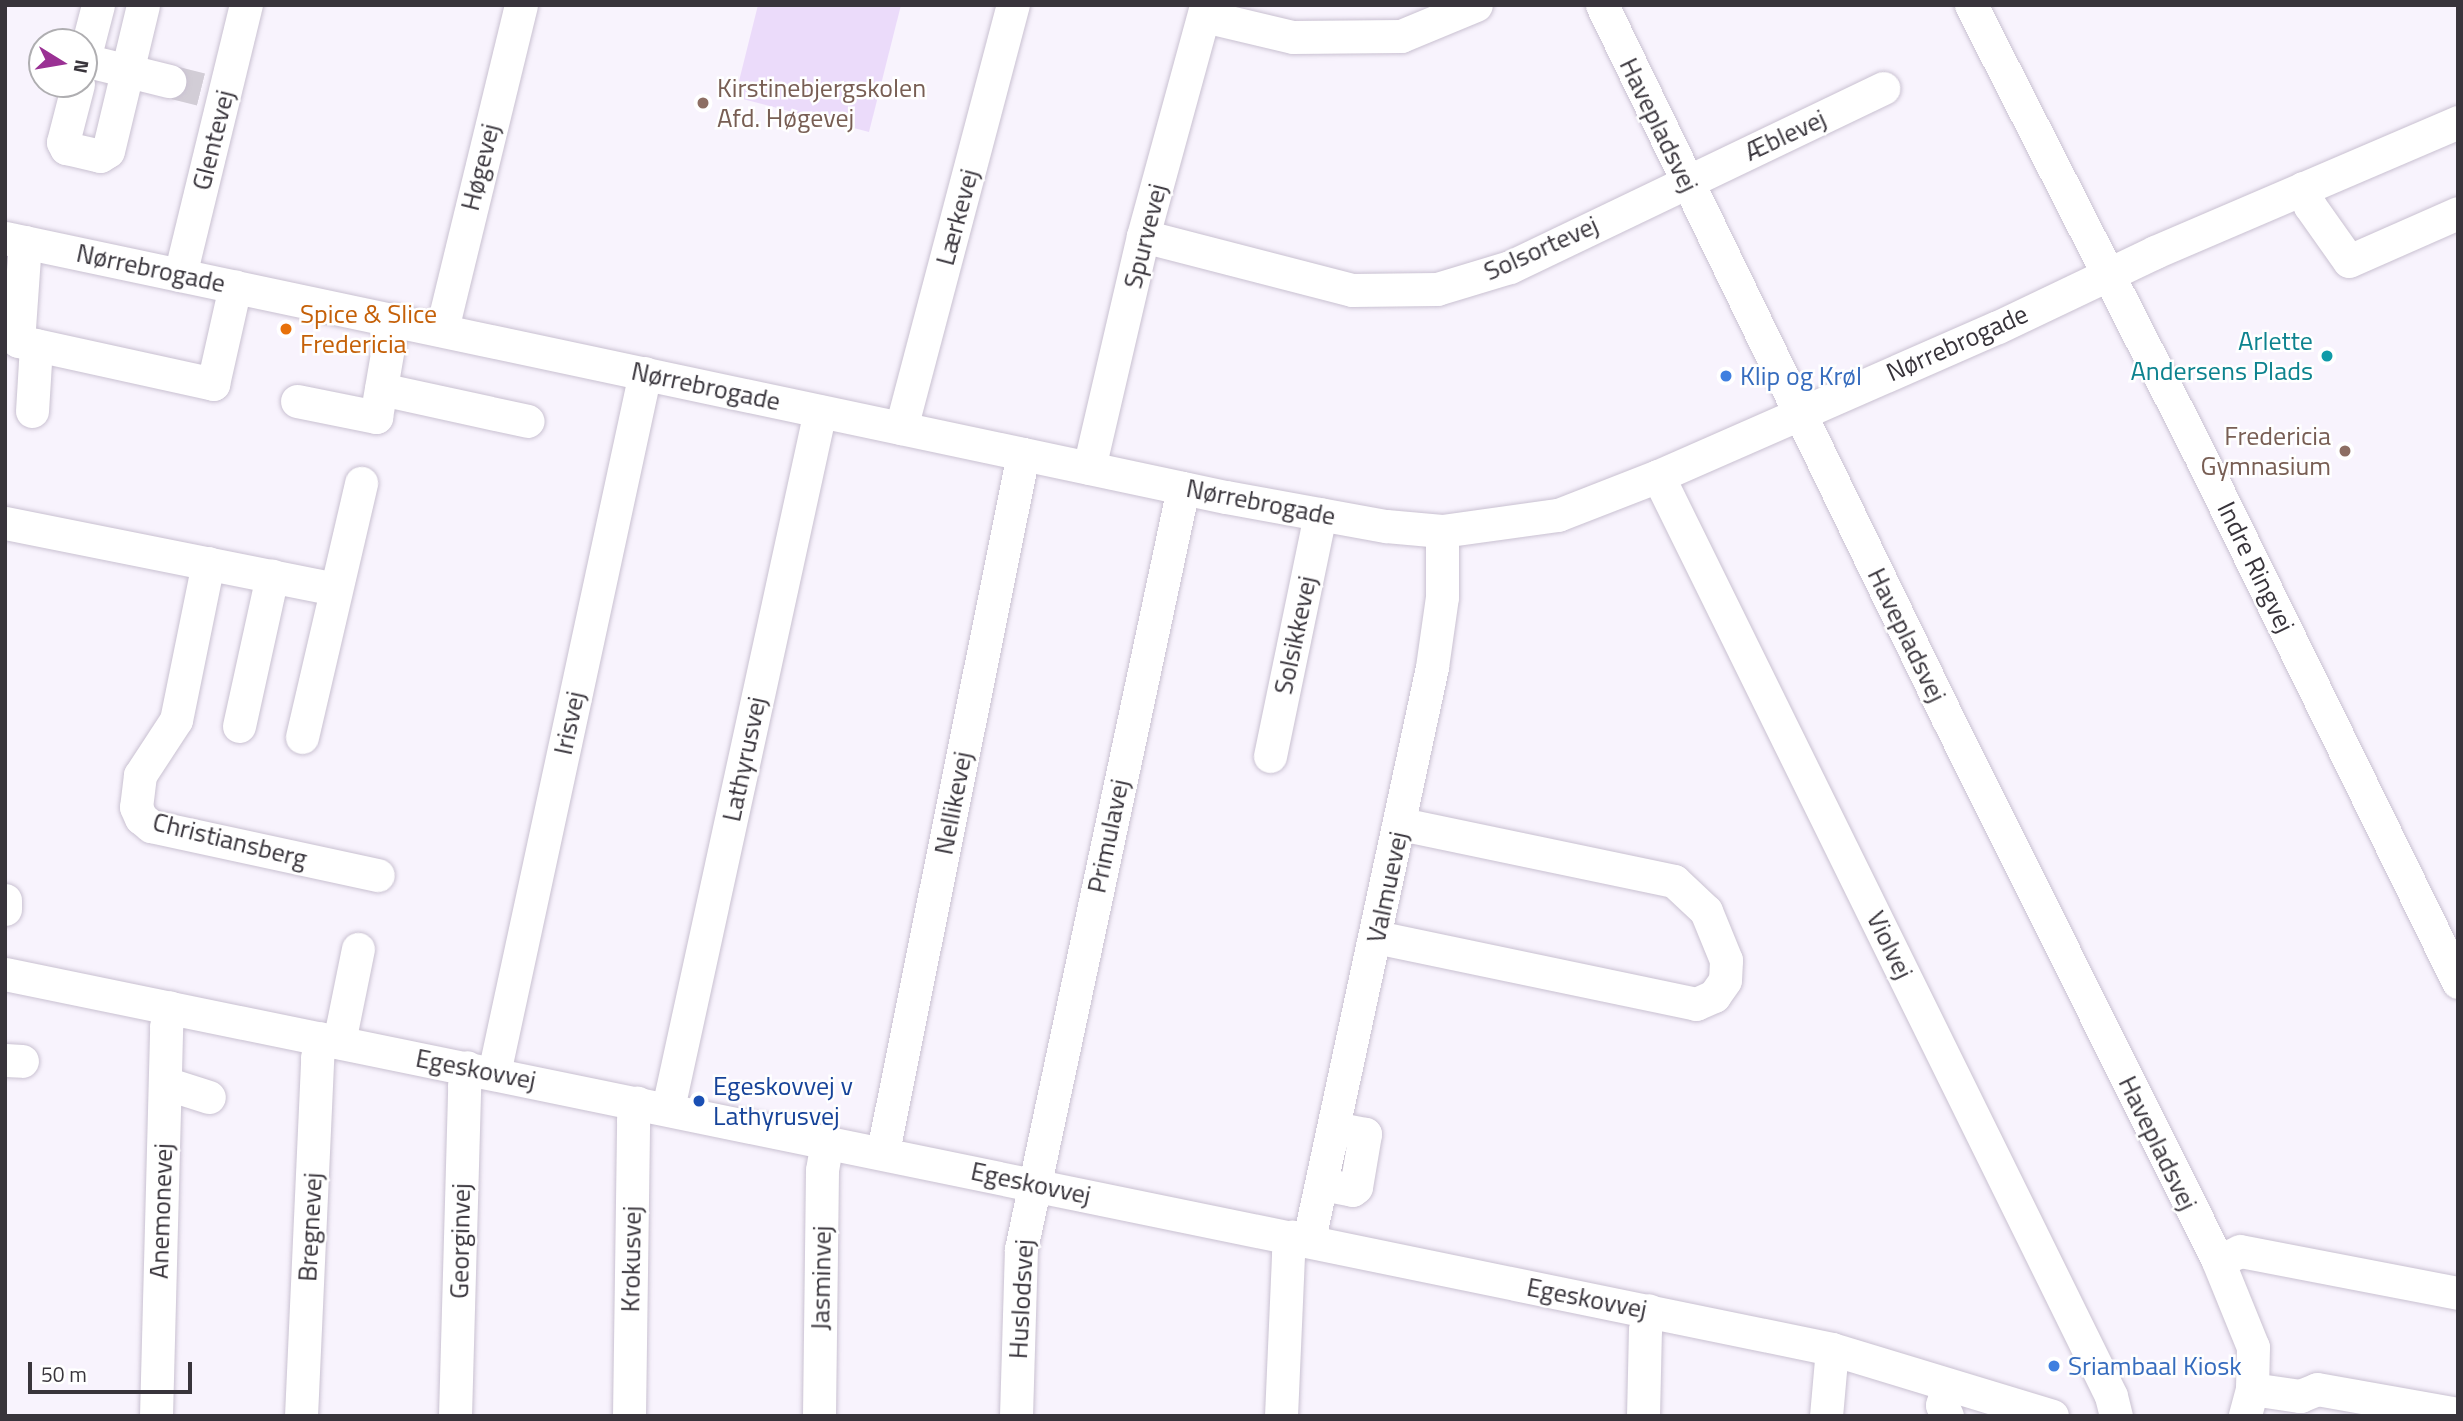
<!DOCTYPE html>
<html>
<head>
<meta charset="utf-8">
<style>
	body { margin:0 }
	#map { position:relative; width:2463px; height:1421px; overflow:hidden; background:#f8f3fd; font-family:"Titillium Web",sans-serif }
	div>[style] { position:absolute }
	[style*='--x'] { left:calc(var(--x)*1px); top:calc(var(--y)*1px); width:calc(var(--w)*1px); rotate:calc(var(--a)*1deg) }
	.green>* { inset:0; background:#ebdbfa }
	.minor-tunnel>* { height:33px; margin-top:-16.5px; transform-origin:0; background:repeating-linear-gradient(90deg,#d2cdd6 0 33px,transparent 0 50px) }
	.roads { filter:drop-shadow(0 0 2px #c9c1d1) drop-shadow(0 0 2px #c9c1d1) }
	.minor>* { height:33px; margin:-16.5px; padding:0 16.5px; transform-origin:16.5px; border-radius:16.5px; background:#fff }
	.dots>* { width:19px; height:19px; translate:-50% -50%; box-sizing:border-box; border:4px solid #fff; border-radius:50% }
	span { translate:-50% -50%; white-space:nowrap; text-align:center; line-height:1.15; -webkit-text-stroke:5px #fff; paint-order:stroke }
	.education-label { font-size:26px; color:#785e54 }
	.left { translate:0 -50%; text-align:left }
	.right { translate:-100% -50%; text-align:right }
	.street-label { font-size:26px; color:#38343b }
	.food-label { font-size:26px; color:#c56008 }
	.culture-label { font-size:26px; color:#0d838f }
	.shop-label { font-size:26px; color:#366cbe }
	.transit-label { font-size:26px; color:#164399 }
	.frame { position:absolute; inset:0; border:7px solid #38343b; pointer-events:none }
	.north { position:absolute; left:28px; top:28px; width:70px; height:70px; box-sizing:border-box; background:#fff; border:2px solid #afaeb1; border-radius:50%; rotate:101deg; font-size:19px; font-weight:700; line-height:28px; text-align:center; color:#38343b }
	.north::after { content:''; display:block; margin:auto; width:24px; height:32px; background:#9a3194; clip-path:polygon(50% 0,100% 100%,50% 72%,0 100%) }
	.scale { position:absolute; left:28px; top:1362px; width:164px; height:32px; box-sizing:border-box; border:4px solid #38343b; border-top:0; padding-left:9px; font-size:21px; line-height:24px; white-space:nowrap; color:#38343b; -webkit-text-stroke:5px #fff; paint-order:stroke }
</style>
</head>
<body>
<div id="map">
	<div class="green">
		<div style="clip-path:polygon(758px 5px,901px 5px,869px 132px,735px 97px)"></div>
	</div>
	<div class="minor-tunnel">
		<div style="--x:169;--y:81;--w:33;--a:14"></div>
	</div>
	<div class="roads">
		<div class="minor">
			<div style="--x:1602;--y:5;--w:793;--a:64.15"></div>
			<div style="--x:1948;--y:719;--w:606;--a:63.52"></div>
			<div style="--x:2218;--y:1261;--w:93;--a:67.9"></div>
			<div style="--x:2253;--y:1347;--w:42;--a:91.4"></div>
			<div style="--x:2252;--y:1389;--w:28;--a:105"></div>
			<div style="--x:1971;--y:5;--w:503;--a:63.03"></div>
			<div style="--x:2199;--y:453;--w:589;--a:63.91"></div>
			<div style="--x:1204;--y:16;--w:91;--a:13.3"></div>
			<div style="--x:1293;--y:37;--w:108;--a:-0.5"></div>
			<div style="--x:1401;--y:36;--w:81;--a:-22.5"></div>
			<div style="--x:84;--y:59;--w:56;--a:-75.5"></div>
			<div style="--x:84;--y:60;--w:88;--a:13.9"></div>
			<div style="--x:78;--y:84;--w:60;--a:104.5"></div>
			<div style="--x:63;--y:142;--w:7;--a:63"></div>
			<div style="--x:66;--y:148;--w:35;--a:13"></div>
			<div style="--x:100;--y:156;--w:9;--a:-32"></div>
			<div style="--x:108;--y:151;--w:150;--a:-76.5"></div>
			<div style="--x:2303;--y:188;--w:19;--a:69"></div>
			<div style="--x:2310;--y:206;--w:67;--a:54.7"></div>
			<div style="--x:2349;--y:261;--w:119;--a:-23.8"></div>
			<div style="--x:1143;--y:236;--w:216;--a:14.5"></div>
			<div style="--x:1352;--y:290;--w:85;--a:-0.7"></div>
			<div style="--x:1437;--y:289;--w:76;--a:-16.8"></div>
			<div style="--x:1510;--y:267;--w:414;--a:-25.6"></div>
			<div style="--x:5;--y:238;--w:1248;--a:11.98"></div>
			<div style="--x:1226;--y:497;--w:163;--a:10.3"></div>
			<div style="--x:1386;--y:526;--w:56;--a:5.1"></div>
			<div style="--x:1442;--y:531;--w:117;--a:-7.9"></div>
			<div style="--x:1558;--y:515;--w:107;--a:-21.3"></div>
			<div style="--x:1658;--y:476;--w:371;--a:-23.7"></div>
			<div style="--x:1998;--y:327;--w:174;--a:-25.5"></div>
			<div style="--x:2155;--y:252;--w:330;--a:-23.2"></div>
			<div style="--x:25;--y:242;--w:99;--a:94"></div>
			<div style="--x:18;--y:341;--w:200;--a:12.4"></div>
			<div style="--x:213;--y:384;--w:100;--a:-77.3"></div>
			<div style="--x:180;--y:275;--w:278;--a:-76.3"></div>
			<div style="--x:442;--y:329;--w:333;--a:-76.3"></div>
			<div style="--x:381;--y:389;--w:150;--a:12.3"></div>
			<div style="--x:297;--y:401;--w:81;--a:11.4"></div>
			<div style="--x:376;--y:417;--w:99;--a:-80.2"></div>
			<div style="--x:32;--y:411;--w:66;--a:-86.5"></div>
			<div style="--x:901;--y:428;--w:438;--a:-75.2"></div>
			<div style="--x:1089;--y:468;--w:238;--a:-76.9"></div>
			<div style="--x:1143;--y:236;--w:239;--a:-74.7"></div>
			<div style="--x:1658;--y:476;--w:1025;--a:63.78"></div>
			<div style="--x:2111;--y:1396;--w:21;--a:76"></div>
			<div style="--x:5;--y:523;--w:337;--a:11.3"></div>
			<div style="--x:208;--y:563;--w:160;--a:101.5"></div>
			<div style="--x:176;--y:720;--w:66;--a:123.2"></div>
			<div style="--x:140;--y:775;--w:32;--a:97"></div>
			<div style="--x:136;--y:807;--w:12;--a:66"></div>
			<div style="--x:141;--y:818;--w:13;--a:39"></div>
			<div style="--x:151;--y:826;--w:232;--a:12.2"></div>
			<div style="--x:239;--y:726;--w:154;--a:-77.6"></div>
			<div style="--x:302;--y:737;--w:261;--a:-76.9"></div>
			<div style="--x:1270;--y:756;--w:247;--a:-78.3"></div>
			<div style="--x:5;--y:900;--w:9;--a:90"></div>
			<div style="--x:1376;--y:937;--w:327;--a:11.8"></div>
			<div style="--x:1696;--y:1004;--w:20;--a:-24"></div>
			<div style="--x:1714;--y:996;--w:19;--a:-55"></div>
			<div style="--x:1725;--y:980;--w:20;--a:-87"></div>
			<div style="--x:1726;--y:960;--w:53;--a:-112.2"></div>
			<div style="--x:1706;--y:911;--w:44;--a:-136.8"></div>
			<div style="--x:1674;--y:881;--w:280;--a:-168.2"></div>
			<div style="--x:5;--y:974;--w:1865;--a:11.6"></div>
			<div style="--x:1832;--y:1349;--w:230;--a:16.9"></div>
			<div style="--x:339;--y:1042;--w:95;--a:-78.5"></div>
			<div style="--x:5;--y:1060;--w:17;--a:3"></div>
			<div style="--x:494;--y:1073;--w:716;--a:-77.83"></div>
			<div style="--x:165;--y:1083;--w:46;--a:17.7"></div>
			<div style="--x:668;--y:1108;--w:713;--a:-77.7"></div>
			<div style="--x:883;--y:1151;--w:711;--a:-78.64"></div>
			<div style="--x:1322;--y:1184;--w:31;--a:11"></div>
			<div style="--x:1352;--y:1190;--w:5;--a:-37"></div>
			<div style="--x:1356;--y:1187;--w:54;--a:-80.4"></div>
			<div style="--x:1365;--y:1134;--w:32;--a:-169"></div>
			<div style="--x:1309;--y:1239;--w:585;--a:-77.86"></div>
			<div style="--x:1432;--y:667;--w:71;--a:-81.9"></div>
			<div style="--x:1442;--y:597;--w:66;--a:-90"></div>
			<div style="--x:2218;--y:1261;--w:24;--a:-24"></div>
			<div style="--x:2240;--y:1251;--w:222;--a:10.9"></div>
			<div style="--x:2252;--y:1389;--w:49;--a:8.3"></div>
			<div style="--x:2300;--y:1396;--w:18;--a:-22"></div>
			<div style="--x:2317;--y:1389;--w:143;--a:10.1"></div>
			<div style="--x:156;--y:1416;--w:389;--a:-88.5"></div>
			<div style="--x:166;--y:1027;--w:20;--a:-79"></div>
			<div style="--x:301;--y:1416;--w:358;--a:-87.4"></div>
			<div style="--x:317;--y:1058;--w:20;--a:-79"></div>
			<div style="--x:455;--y:1416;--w:330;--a:-88.4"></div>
			<div style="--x:464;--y:1086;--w:19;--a:-81"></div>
			<div style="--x:629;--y:1416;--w:296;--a:-89.2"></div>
			<div style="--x:633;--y:1120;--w:18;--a:-77"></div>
			<div style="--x:819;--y:1416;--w:246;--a:-89.3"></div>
			<div style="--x:822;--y:1170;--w:29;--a:-80"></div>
			<div style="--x:1016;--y:1416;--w:167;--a:-88.3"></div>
			<div style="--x:1021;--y:1249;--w:778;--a:-77.98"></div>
			<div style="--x:1281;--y:1416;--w:162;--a:-87.5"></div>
			<div style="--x:1288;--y:1254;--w:18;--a:-77"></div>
			<div style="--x:1643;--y:1416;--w:86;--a:-88.7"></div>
			<div style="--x:1645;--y:1330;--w:20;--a:-79"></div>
			<div style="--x:1826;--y:1416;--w:67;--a:-84.9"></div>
			<div style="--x:1947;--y:1416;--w:12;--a:-114"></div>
			<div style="--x:1942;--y:1405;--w:21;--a:-73"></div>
		</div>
	</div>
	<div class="dots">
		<div style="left:703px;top:103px;background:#8d6e63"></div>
		<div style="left:286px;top:329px;background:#e8710a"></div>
		<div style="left:2327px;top:356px;background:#0f9aa8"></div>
		<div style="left:1726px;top:376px;background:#3f7fe0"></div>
		<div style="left:2345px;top:451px;background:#8d6e63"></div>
		<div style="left:699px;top:1101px;background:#1a4fb4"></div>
		<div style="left:2054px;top:1366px;background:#3f7fe0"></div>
	</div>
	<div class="education-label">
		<span class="left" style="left:717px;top:103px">Kirstinebjergskolen<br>Afd. Høgevej</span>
		<span class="right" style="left:2331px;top:451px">Fredericia<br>Gymnasium</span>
	</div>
	<div class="street-label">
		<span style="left:1659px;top:125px;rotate:64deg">Havepladsvej</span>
		<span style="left:1785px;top:135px;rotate:-25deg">Æblevej</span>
		<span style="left:213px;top:140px;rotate:-76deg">Glentevej</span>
		<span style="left:480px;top:167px;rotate:-76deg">Høgevej</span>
		<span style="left:957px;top:217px;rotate:-75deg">Lærkevej</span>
		<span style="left:1145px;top:236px;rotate:-76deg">Spurvevej</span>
		<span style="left:1541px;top:248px;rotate:-24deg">Solsortevej</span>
		<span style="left:151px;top:268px;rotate:12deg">Nørrebrogade</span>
		<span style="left:1957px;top:343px;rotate:-24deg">Nørrebrogade</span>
		<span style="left:706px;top:386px;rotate:12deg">Nørrebrogade</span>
		<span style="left:1261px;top:502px;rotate:11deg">Nørrebrogade</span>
		<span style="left:2256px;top:567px;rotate:64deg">Indre Ringvej</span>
		<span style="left:1295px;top:635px;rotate:-78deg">Solsikkevej</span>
		<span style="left:1907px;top:635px;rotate:64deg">Havepladsvej</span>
		<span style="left:569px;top:723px;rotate:-78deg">Irisvej</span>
		<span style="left:744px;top:759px;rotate:-78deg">Lathyrusvej</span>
		<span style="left:953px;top:803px;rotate:-79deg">Nellikevej</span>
		<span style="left:1108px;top:836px;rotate:-78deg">Primulavej</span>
		<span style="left:230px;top:840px;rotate:14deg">Christiansberg</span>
		<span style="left:1387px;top:887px;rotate:-78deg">Valmuevej</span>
		<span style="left:1890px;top:945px;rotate:64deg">Violvej</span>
		<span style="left:476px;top:1069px;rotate:11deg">Egeskovvej</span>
		<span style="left:2158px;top:1143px;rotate:64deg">Havepladsvej</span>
		<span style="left:1031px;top:1183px;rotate:12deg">Egeskovvej</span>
		<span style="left:161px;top:1211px;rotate:-88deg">Anemonevej</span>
		<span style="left:310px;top:1227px;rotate:-87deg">Bregnevej</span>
		<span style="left:460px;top:1241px;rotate:-89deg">Georginvej</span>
		<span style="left:631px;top:1259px;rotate:-89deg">Krokusvej</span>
		<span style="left:821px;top:1278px;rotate:-89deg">Jasminvej</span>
		<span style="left:1587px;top:1298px;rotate:11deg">Egeskovvej</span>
		<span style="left:1021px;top:1299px;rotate:-87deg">Huslodsvej</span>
	</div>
	<div class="food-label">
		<span class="left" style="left:300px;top:329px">Spice &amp; Slice<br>Fredericia</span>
	</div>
	<div class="culture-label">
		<span class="right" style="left:2313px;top:356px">Arlette<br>Andersens Plads</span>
	</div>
	<div class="shop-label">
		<span class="left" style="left:1740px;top:376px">Klip og Krøl</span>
		<span class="left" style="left:2068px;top:1366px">Sriambaal Kiosk</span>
	</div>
	<div class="transit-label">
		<span class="left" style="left:713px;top:1101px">Egeskovvej v<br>Lathyrusvej</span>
	</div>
	<div class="frame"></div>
	<div class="north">N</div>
	<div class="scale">50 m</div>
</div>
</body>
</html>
